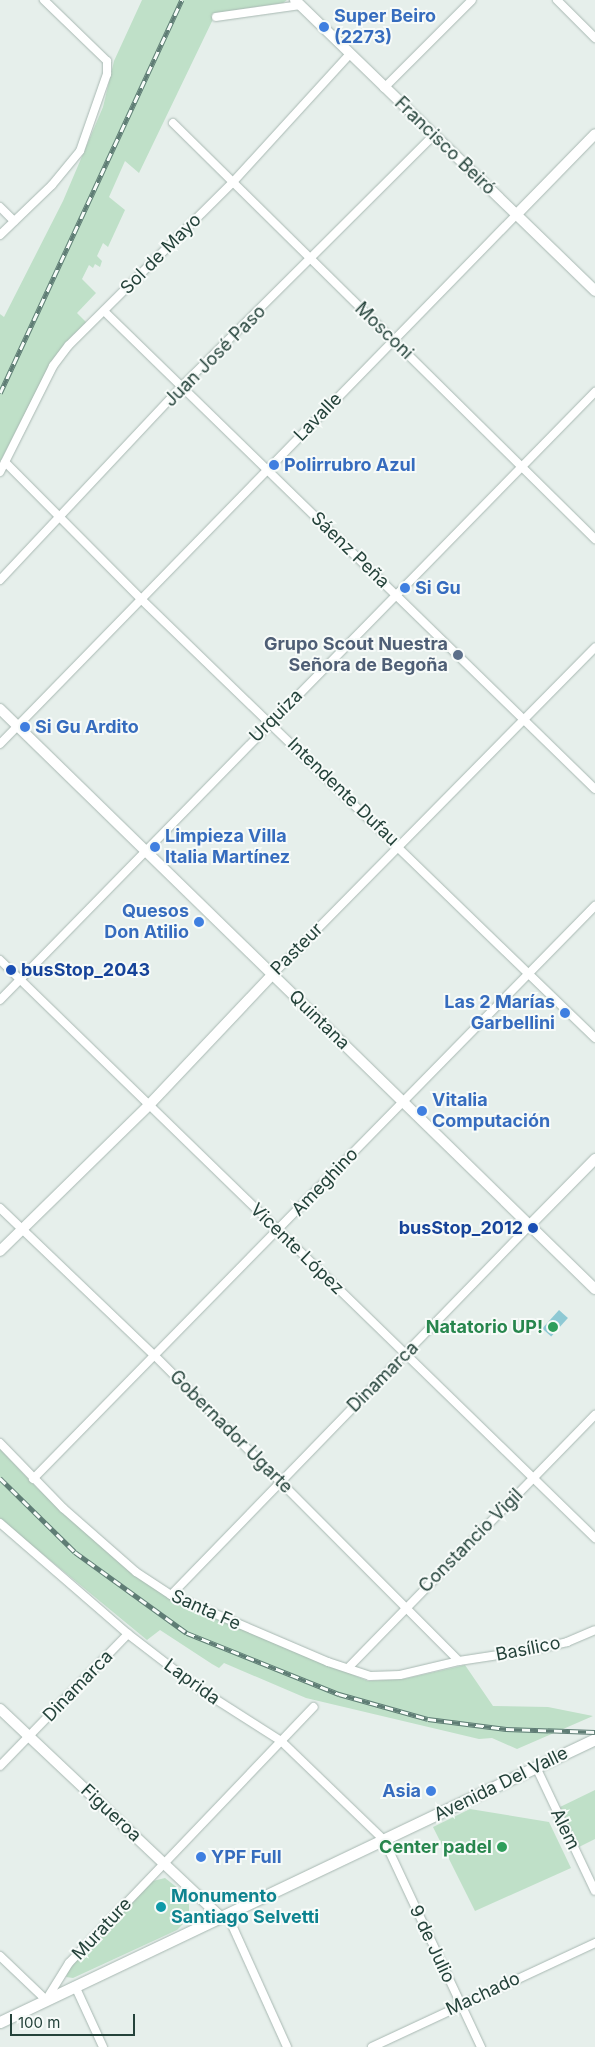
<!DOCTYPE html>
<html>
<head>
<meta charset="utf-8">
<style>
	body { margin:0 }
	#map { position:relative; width:595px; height:2047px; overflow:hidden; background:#e6efeb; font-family:Inter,sans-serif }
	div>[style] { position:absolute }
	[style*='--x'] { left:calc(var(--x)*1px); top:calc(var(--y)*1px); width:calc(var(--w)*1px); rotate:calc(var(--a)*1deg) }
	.green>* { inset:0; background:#bfe0c8 }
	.water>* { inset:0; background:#8ec9d4; transform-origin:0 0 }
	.roads { filter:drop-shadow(0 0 1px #a8b8b2) drop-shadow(0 0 1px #a8b8b2) }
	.minor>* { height:8px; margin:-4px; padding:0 4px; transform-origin:4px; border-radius:4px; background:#fff }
	.tertiary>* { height:10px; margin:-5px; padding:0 5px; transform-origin:5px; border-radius:5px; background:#fff }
	.secondary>* { height:11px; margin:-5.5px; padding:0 5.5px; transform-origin:5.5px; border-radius:5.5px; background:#fff }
	.rail>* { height:4.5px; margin-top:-2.25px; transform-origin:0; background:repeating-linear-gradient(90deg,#f7fbf9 0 8px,#5f7d75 0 16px); box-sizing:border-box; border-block:1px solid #5f7d75 }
	.dots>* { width:14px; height:14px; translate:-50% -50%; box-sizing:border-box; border:2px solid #f7fbf9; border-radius:50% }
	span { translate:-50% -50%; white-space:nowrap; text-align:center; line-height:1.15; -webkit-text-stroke:4px #f7fbf9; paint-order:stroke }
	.shop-label { font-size:18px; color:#366cbe; font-weight:700 }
	.left { translate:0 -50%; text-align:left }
	.right { translate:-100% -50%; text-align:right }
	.street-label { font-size:18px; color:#24423a }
	.service-label { font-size:18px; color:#4e5e75; font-weight:700 }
	.transit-label { font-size:18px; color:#164399; font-weight:700 }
	.leisure-label { font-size:18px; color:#27864d; font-weight:700 }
	.culture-label { font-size:18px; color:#0d838f; font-weight:700 }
	.scale { position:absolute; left:10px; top:2014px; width:125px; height:22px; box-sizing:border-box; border:2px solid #24423a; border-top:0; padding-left:6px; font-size:15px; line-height:18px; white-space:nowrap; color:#24423a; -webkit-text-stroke:4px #f7fbf9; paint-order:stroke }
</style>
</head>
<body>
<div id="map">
	<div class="green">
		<div style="clip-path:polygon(142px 0,287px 0,283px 3px,216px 13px,139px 173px,125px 161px,109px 197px,125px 210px,108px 247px,103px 243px,97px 256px,102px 261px,100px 267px,95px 264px,93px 268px,89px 265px,82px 279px,96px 293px,77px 313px,87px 323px,52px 362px,0 462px,0 314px,4px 317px,63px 201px,103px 107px,114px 61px)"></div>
		<div style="clip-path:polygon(0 1449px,37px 1488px,137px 1575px,183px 1605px,368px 1681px,404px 1679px,465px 1665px,493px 1706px,548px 1707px,593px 1716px,517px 1749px,492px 1738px,479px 1739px,306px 1698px,224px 1663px,219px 1668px,212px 1664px,160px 1630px,147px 1640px,0 1519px)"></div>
		<div style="clip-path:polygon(595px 1790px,595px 1839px,579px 1847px,560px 1807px)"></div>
		<div style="clip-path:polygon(470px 1809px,549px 1822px,571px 1868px,475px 1911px,433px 1827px)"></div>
		<div style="clip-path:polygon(165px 1878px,184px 1893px,189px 1904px,189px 1918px,177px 1930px,73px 1978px,66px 1977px,69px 1969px,136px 1897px,153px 1881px)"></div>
	</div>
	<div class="water">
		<div style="left:559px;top:1310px;width:12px;height:25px;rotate:42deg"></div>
	</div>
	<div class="roads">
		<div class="minor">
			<div style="--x:557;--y:0;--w:54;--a:45"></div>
			<div style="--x:216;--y:17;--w:85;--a:-8.1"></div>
			<div style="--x:384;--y:88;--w:124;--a:-45"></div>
			<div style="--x:173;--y:123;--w:593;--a:44.59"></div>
			<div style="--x:0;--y:207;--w:20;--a:45"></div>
			<div style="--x:0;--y:235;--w:72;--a:-43.9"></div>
			<div style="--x:52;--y:185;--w:44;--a:-50.5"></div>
			<div style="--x:80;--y:151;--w:82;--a:-70.7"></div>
			<div style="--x:107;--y:74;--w:13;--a:-90"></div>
			<div style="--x:107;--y:61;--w:88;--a:-135.9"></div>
			<div style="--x:104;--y:311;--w:685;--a:44.23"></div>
			<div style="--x:5;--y:462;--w:194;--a:45.2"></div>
			<div style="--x:142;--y:600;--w:630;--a:44.04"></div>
			<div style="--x:0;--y:472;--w:119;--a:-63.4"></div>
			<div style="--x:53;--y:366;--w:26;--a:-53"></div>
			<div style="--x:69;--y:345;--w:231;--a:-44.8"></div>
			<div style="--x:233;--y:182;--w:173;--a:-47.6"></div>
			<div style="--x:0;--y:580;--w:267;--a:-46.8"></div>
			<div style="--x:183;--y:385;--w:354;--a:-44.9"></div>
			<div style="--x:0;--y:744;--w:739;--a:-45.71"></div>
			<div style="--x:0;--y:960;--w:830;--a:44.17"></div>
			<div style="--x:272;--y:975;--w:460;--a:-45.4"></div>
			<div style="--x:0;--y:1000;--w:851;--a:-45.62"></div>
			<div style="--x:0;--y:1208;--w:213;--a:43.7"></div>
			<div style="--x:154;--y:1355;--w:432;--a:45.1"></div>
			<div style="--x:0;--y:1443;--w:91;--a:45.9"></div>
			<div style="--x:63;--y:1508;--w:97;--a:41.2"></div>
			<div style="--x:136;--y:1572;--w:42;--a:33.3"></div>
			<div style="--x:171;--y:1595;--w:171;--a:23.1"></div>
			<div style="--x:328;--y:1662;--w:44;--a:18.4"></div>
			<div style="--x:370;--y:1676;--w:30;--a:-2"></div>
			<div style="--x:400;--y:1675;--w:61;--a:-13.3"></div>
			<div style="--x:459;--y:1661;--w:79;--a:-8.7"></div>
			<div style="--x:537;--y:1649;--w:31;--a:-13"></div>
			<div style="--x:567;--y:1642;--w:30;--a:-23"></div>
			<div style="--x:33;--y:1479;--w:803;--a:-45.56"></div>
			<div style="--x:0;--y:1523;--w:169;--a:40.9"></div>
			<div style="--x:128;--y:1634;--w:88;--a:37.6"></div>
			<div style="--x:198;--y:1688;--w:98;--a:32.6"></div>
			<div style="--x:281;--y:1741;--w:143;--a:43.9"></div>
			<div style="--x:384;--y:1840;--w:229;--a:64.9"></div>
			<div style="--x:171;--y:1595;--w:516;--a:-45.86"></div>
			<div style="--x:348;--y:1668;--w:354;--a:-45.7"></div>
			<div style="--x:0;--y:1766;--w:184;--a:-45.9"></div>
			<div style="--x:536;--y:1767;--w:137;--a:64.6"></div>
			<div style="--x:227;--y:1914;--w:146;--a:65.7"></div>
			<div style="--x:0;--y:1956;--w:64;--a:43.7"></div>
			<div style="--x:46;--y:2000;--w:44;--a:-58.1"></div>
			<div style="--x:69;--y:1963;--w:354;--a:-46.3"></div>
			<div style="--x:75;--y:1986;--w:67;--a:65.3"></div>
			<div style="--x:372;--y:2047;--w:246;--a:-25"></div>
		</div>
		<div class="tertiary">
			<div style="--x:295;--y:0;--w:418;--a:44.1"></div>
			<div style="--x:516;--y:215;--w:113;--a:-45.7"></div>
			<div style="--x:0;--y:709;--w:831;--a:44.27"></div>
			<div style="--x:530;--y:1225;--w:93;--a:-45.4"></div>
			<div style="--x:0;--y:1251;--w:210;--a:-44.4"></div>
			<div style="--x:150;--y:1104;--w:178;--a:-46.6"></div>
			<div style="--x:0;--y:1709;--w:303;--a:43.3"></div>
		</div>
		<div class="secondary">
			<div style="--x:0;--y:2022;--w:659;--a:-25.44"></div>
		</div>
	</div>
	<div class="rail">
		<div style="--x:0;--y:393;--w:433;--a:-65.2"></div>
		<div style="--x:0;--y:1478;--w:105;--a:44.6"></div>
		<div style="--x:75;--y:1552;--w:138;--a:35.9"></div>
		<div style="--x:187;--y:1633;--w:164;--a:21.9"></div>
		<div style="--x:339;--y:1694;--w:92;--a:15.7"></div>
		<div style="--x:428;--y:1719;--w:79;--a:7.3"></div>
		<div style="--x:506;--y:1729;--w:89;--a:1.9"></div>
	</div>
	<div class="dots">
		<div style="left:324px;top:27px;background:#3f7fe0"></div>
		<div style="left:274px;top:465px;background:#3f7fe0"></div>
		<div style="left:405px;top:588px;background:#3f7fe0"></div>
		<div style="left:458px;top:655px;background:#5c6f8a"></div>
		<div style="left:25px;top:727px;background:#3f7fe0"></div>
		<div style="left:155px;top:847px;background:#3f7fe0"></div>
		<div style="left:199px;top:922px;background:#3f7fe0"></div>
		<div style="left:11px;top:970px;background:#1a4fb4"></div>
		<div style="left:565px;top:1013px;background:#3f7fe0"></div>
		<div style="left:422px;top:1111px;background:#3f7fe0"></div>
		<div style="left:533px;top:1228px;background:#1a4fb4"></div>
		<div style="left:553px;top:1327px;background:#2e9e5b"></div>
		<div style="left:431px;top:1791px;background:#3f7fe0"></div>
		<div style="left:502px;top:1847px;background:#2e9e5b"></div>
		<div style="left:201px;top:1857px;background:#3f7fe0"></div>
		<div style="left:161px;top:1907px;background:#0f9aa8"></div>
	</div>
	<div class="shop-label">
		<span class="left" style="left:334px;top:27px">Super Beiro<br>(2273)</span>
		<span class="left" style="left:284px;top:465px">Polirrubro Azul</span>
		<span class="left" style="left:415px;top:588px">Si Gu</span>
		<span class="left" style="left:35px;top:727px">Si Gu Ardito</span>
		<span class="left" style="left:165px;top:847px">Limpieza Villa<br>Italia Martínez</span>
		<span class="right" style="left:189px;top:922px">Quesos<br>Don Atilio</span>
		<span class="right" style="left:555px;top:1013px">Las 2 Marías<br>Garbellini</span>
		<span class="left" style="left:432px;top:1111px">Vitalia<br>Computación</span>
		<span class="right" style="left:421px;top:1791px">Asia</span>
		<span class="left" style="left:211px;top:1857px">YPF Full</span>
	</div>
	<div class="street-label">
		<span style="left:445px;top:146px;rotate:44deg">Francisco Beiró</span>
		<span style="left:161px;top:254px;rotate:-45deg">Sol de Mayo</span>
		<span style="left:384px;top:331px;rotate:44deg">Mosconi</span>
		<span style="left:215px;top:356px;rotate:-45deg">Juan José Paso</span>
		<span style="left:318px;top:417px;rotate:-46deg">Lavalle</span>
		<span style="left:350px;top:550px;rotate:44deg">Sáenz Peña</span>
		<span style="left:276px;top:716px;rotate:-45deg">Urquiza</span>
		<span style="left:343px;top:792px;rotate:44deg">Intendente Dufau</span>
		<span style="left:297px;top:949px;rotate:-45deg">Pasteur</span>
		<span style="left:319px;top:1020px;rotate:44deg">Quintana</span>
		<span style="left:325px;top:1182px;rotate:-46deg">Ameghino</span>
		<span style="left:297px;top:1249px;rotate:44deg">Vicente López</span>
		<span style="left:383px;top:1377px;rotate:-45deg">Dinamarca</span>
		<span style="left:231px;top:1432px;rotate:45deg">Gobernador Ugarte</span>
		<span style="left:471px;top:1541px;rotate:-45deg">Constancio Vigil</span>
		<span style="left:206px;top:1610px;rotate:24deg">Santa Fe</span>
		<span style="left:528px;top:1649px;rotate:-11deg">Basílico</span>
		<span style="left:192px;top:1682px;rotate:36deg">Laprida</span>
		<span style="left:78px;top:1686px;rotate:-46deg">Dinamarca</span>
		<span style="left:501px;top:1784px;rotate:-26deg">Avenida Del Valle</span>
		<span style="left:111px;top:1813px;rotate:43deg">Figueroa</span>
		<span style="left:565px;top:1829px;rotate:64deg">Alem</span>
		<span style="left:102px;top:1929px;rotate:-47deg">Murature</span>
		<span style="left:432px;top:1944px;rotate:65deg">9 de Julio</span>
		<span style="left:483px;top:1994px;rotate:-25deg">Machado</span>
	</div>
	<div class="service-label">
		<span class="right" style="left:448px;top:655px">Grupo Scout Nuestra<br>Señora de Begoña</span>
	</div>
	<div class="transit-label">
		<span class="left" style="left:21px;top:970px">busStop_2043</span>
		<span class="right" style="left:523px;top:1228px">busStop_2012</span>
	</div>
	<div class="leisure-label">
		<span class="right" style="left:543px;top:1327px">Natatorio UP!</span>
		<span class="right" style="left:492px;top:1847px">Center padel</span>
	</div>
	<div class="culture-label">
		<span class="left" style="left:171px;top:1907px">Monumento<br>Santiago Selvetti</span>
	</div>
	<div class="scale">100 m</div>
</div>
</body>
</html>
